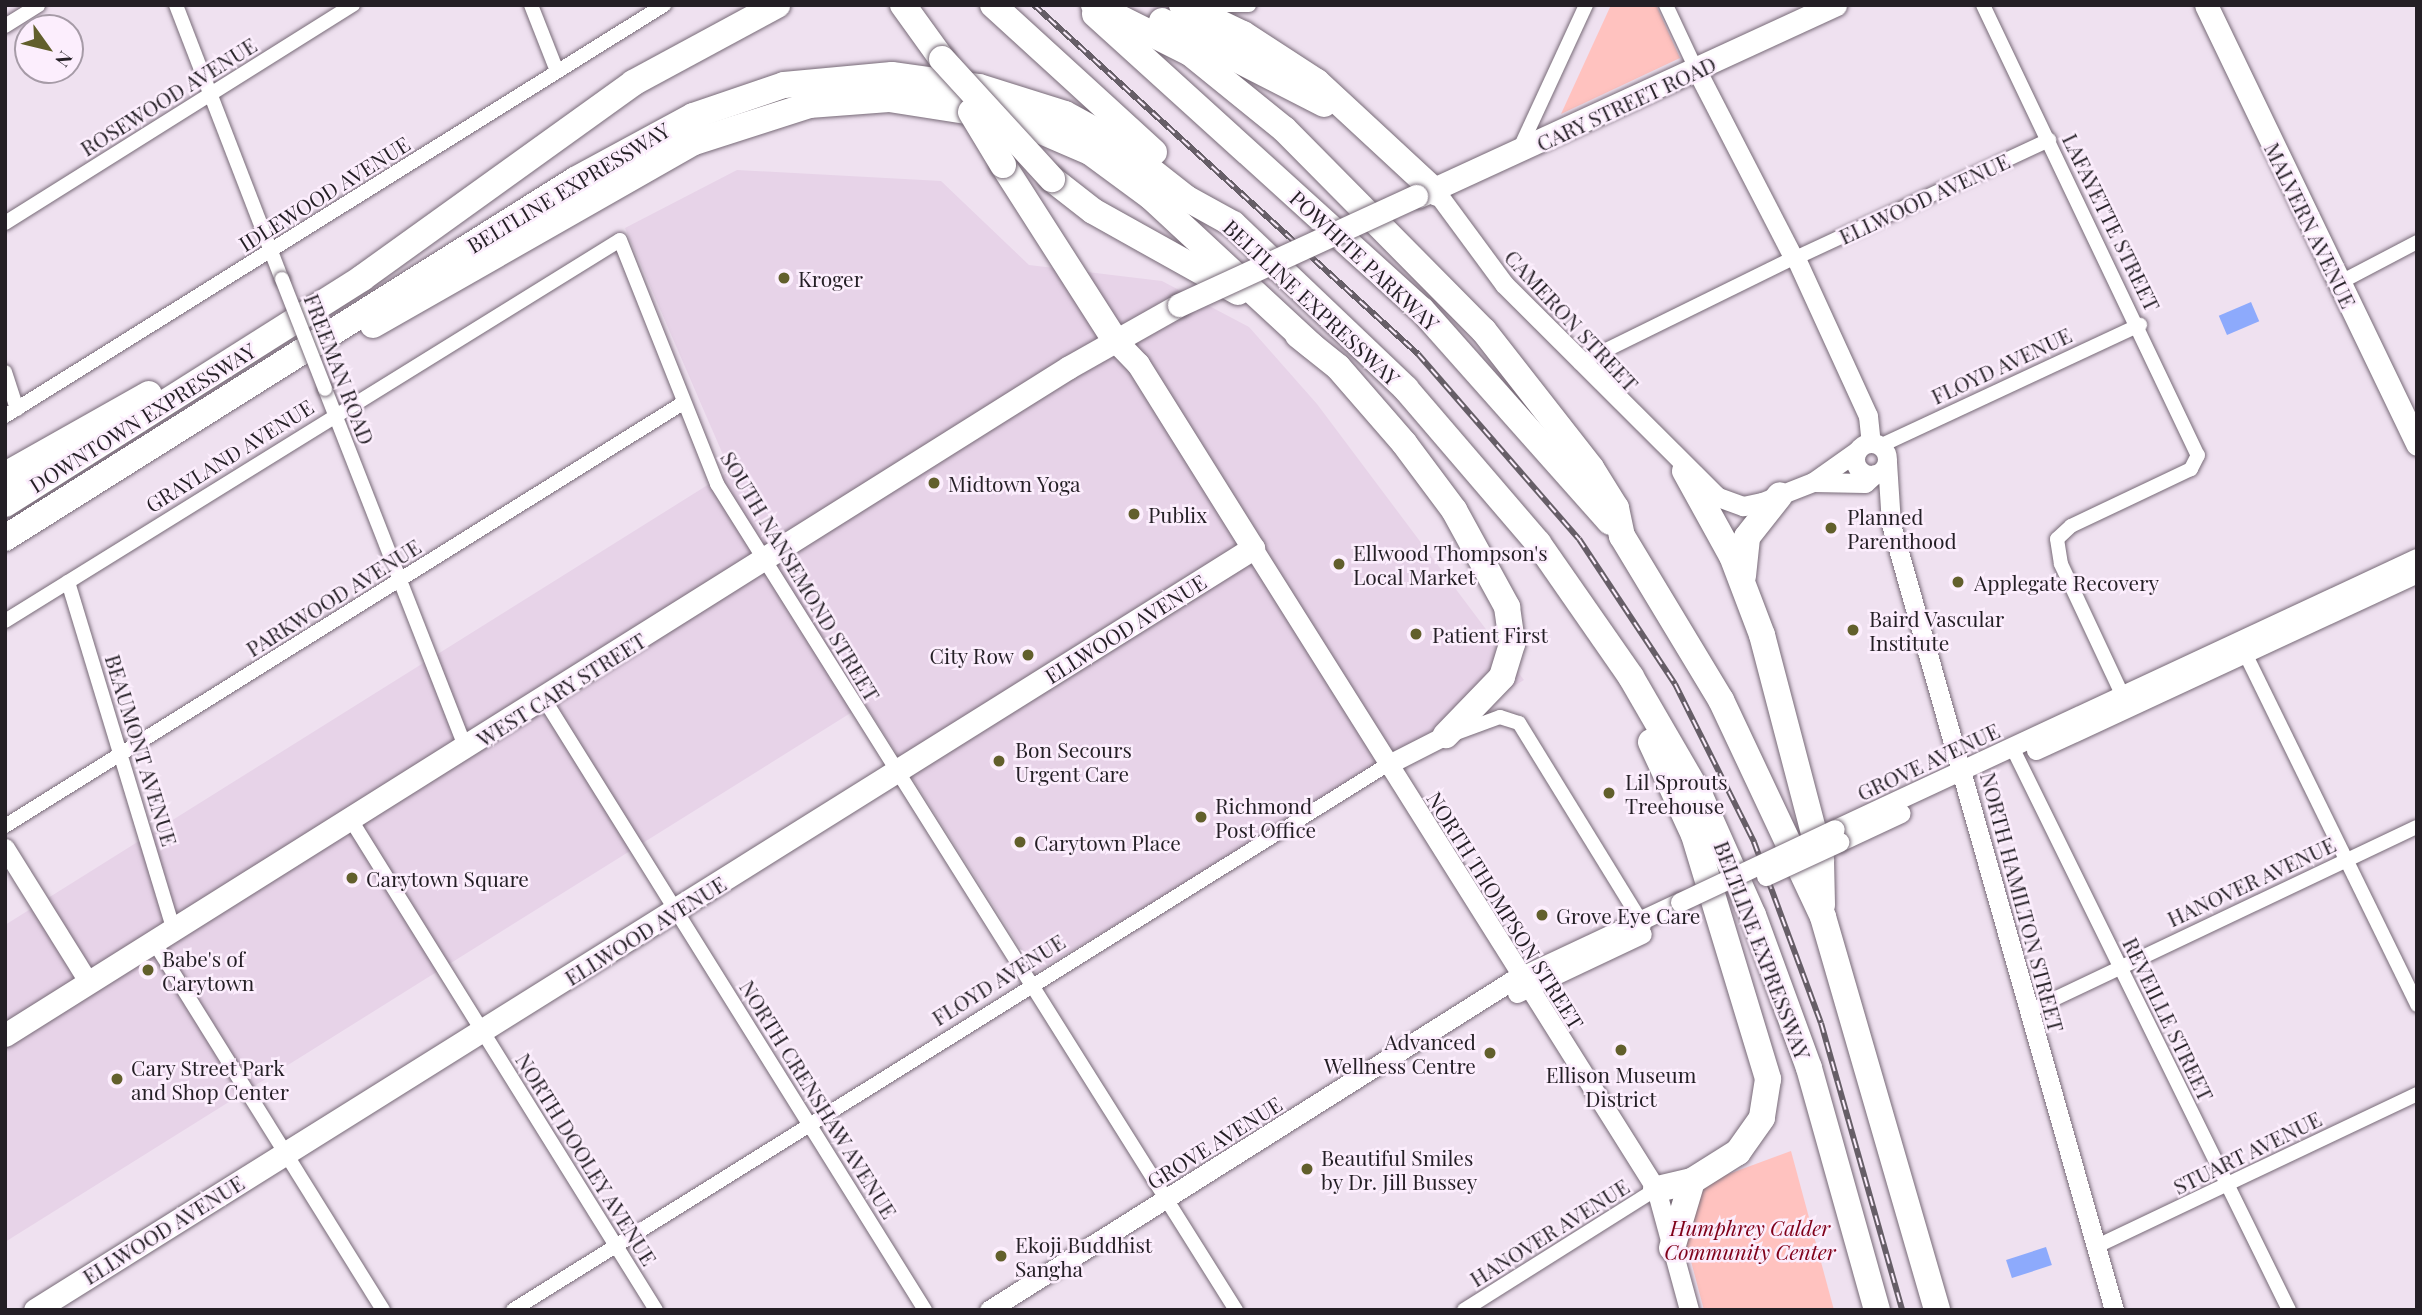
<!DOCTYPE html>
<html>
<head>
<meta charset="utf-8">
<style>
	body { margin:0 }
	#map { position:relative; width:2422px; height:1315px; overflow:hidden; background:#efe1f0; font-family:"Playfair Display",serif }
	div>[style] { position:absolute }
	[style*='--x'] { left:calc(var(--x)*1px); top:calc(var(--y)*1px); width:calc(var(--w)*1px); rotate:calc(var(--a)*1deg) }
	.built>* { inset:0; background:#e7d3e8 }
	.green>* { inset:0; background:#ffc2bf }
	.water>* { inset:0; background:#8daafc; transform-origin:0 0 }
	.roads { filter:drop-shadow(0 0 2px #776a77) drop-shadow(0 0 2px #776a77) }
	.street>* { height:14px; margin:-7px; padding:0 7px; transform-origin:7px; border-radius:7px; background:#fff }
	.secondary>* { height:19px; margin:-9.5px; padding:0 9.5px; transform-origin:9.5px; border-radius:9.5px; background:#fff }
	.secondary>.ring { margin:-9.5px; padding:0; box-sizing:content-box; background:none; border:19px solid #fff; border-radius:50% }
	.primary>* { height:23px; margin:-11.5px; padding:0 11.5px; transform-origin:11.5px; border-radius:11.5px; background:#fff }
	.highway>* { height:26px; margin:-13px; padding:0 13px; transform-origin:13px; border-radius:13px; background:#fff }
	.rail>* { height:6px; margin-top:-3px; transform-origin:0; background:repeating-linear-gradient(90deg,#fceefd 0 10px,#665e67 0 20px); box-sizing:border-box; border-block:2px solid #665e67 }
	.bridges { filter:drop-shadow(0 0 2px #776a77) drop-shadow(0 0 2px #776a77) }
	.street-bridge>* { height:14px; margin:-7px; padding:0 7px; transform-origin:7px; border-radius:7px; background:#fff }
	.secondary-bridge>* { height:19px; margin:-9.5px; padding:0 9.5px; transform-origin:9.5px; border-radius:9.5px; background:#fff }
	.primary-bridge>* { height:23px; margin:-11.5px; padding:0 11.5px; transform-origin:11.5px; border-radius:11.5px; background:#fff }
	.highway-bridge>* { height:26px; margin:-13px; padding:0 13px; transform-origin:13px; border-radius:13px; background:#fff }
	.dots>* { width:19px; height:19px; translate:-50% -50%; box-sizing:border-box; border:4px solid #fceefd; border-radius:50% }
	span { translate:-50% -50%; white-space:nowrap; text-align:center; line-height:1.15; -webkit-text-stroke:5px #fceefd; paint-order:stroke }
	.street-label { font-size:21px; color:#241f25 }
	.poi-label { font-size:21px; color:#241f25 }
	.left { translate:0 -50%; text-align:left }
	.right { translate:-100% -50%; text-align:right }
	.park-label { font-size:21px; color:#7f0019; font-style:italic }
	.frame { position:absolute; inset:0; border:7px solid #241f25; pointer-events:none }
	.north { position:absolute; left:14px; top:14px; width:70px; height:70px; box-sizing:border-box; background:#fceefd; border:2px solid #a69ba7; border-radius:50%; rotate:124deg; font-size:19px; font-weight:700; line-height:28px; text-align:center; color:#241f25 }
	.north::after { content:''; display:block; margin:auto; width:24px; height:32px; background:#625f2c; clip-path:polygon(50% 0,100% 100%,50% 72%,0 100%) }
</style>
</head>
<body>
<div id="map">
	<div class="built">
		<div style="clip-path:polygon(737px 170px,941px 181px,1029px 265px,1162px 281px,1249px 327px,1317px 404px,1524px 680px,1036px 972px,865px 704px,5px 1242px,5px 925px,730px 471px,625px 228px)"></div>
	</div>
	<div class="green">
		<div style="clip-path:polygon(1611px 5px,1656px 5px,1680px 58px,1561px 114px)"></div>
		<div style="clip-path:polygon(1791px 1151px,1834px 1310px,1704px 1310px,1684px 1235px,1687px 1216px,1707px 1182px)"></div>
	</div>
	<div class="water">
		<div style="left:2251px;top:302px;width:21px;height:35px;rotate:67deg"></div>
		<div style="left:2046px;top:1247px;width:19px;height:42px;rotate:72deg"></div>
	</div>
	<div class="roads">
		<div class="street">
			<div style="--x:176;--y:5;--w:294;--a:68.9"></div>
			<div style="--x:531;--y:5;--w:71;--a:68.5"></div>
			<div style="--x:1218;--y:5;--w:31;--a:0"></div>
			<div style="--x:1666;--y:5;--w:71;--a:64.9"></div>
			<div style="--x:1983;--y:5;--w:499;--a:64.5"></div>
			<div style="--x:2198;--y:455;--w:16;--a:117"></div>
			<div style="--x:2191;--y:469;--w:133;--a:154.6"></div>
			<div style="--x:2071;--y:526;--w:19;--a:137"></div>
			<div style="--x:2057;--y:539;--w:25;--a:81"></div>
			<div style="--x:2061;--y:564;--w:153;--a:64.9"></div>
			<div style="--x:5;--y:26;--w:39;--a:-32"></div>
			<div style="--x:1519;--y:150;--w:160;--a:-65.2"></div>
			<div style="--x:5;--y:223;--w:411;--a:-32.1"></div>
			<div style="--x:1800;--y:256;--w:275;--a:-25"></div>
			<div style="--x:2339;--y:283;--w:88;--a:-27.7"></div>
			<div style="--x:1580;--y:363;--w:233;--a:-26.2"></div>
			<div style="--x:5;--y:372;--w:39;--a:72"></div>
			<div style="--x:325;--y:389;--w:386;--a:68.6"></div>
			<div style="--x:5;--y:416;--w:777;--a:-31.95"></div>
			<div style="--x:1880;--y:446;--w:287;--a:-25"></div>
			<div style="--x:68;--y:582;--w:364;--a:73.1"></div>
			<div style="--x:5;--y:621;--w:723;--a:-31.78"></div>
			<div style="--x:620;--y:240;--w:263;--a:68.3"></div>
			<div style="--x:717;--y:484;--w:976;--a:57.86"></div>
			<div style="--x:2241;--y:645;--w:401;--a:63.9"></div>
			<div style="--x:544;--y:699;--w:720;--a:58.05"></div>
			<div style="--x:1451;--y:735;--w:52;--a:-20.2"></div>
			<div style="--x:1500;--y:717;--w:20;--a:18"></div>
			<div style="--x:1519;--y:723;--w:238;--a:58.4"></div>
			<div style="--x:2012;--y:747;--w:627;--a:63.8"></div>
			<div style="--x:351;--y:820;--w:577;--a:58.1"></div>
			<div style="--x:5;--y:826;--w:799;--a:-31.96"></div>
			<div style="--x:154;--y:942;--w:433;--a:58.1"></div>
			<div style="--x:2029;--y:1011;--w:429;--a:-25.4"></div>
			<div style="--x:2095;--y:1247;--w:357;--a:-25.4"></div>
			<div style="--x:513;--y:1310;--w:1030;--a:-31.95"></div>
			<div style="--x:1464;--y:1310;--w:227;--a:-32.2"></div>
		</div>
		<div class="secondary">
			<div style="--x:1696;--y:69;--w:207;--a:62.7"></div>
			<div style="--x:1437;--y:193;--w:113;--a:53.6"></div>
			<div style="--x:1504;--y:284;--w:302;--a:44.9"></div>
			<div style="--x:1718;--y:497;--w:27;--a:20"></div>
			<div style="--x:1743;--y:506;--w:19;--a:-12"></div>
			<div style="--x:1762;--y:502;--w:55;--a:-21.4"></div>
			<div style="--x:1813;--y:482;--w:54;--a:-35.2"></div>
			<div style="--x:1798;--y:263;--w:168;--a:65.4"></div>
			<div style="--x:1868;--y:416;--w:27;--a:84"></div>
			<div class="ring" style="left:1855px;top:443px;width:13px;height:13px"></div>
			<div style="--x:1887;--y:462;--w:62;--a:86.3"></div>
			<div style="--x:1891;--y:524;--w:817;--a:74.16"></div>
			<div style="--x:1813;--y:482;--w:52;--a:1.1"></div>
			<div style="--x:1865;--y:483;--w:13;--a:-42"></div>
			<div style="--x:1253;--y:548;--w:757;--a:57.84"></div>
			<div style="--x:1656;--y:1189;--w:125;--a:74.7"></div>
			<div style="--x:2036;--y:750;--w:420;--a:-24.9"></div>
			<div style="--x:1387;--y:765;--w:66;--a:-27"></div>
			<div style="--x:1835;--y:829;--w:642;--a:-24.97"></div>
			<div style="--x:1839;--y:842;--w:68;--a:-25.1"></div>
			<div style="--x:5;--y:848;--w:159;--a:58.1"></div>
			<div style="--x:1517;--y:993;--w:138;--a:-25.3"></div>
			<div style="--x:989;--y:1310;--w:617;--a:-32.22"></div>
			<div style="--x:1511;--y:981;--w:187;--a:-25.1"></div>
		</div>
		<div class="primary">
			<div style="--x:2206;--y:5;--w:487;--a:64.3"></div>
			<div style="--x:1419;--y:196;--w:458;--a:-24.7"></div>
			<div style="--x:5;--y:1035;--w:1256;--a:-32.12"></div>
			<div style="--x:1069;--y:367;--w:126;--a:-29.4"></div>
			<div style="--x:35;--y:1310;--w:1437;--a:-32.03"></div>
			<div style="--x:1253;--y:548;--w:217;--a:-122"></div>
			<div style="--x:1138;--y:364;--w:33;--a:-134"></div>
		</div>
		<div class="highway">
			<div style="--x:903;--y:5;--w:67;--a:54.2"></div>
			<div style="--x:993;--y:5;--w:218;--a:42.4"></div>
			<div style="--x:1094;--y:5;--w:107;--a:26.6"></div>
			<div style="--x:1190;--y:53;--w:121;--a:39"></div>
			<div style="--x:1284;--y:129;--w:284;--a:45.3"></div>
			<div style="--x:1484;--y:331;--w:174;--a:52"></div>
			<div style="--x:1591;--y:468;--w:47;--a:58"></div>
			<div style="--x:1616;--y:508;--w:29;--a:78"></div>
			<div style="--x:1622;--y:536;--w:192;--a:58.9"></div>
			<div style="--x:1721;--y:700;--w:240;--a:64.8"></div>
			<div style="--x:1823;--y:917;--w:409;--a:73.8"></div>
			<div style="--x:1182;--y:5;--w:68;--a:25.4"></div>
			<div style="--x:1243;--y:34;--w:88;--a:33"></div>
			<div style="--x:1317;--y:82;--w:163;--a:42.8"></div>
			<div style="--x:1095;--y:14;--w:441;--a:42.2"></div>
			<div style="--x:1422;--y:310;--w:283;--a:48.4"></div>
			<div style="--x:1162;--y:21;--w:182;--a:27.1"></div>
			<div style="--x:1003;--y:165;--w:208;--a:57.4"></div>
			<div style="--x:1052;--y:179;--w:52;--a:38"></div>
			<div style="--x:1093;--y:211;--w:166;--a:29.2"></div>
			<div style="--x:373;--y:325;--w:369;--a:-29.7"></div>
			<div style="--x:694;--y:142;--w:121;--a:-17.8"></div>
			<div style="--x:809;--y:105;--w:80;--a:-4.3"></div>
			<div style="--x:889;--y:99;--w:123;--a:8.9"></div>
			<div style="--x:1011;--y:118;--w:86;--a:23.3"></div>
			<div style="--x:1090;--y:152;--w:76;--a:36.4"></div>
			<div style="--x:1151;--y:197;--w:219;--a:42.8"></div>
			<div style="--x:1298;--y:335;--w:51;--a:38.7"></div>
			<div style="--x:1338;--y:367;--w:101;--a:49"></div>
			<div style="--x:1404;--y:443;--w:84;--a:53.3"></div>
			<div style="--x:1454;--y:510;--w:111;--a:61.3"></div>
			<div style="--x:1507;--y:607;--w:37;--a:82"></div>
			<div style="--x:1512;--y:644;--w:34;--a:107"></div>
			<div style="--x:1502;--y:677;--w:81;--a:134"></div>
			<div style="--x:1685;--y:471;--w:97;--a:61.1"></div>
			<div style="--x:1732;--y:556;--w:85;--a:69.2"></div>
			<div style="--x:1762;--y:635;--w:233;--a:75.3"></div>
			<div style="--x:1821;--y:860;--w:45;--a:88.7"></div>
			<div style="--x:5;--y:475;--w:165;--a:-29.4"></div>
			<div style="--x:5;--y:504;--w:423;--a:-32.3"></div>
			<div style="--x:362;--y:278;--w:334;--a:-35.7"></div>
			<div style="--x:633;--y:83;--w:164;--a:-28.4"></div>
			<div style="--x:5;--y:538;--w:673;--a:-32.13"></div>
			<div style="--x:575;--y:180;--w:134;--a:-28.5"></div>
			<div style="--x:693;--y:116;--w:96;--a:-18.8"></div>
			<div style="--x:784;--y:85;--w:108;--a:-5.3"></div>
			<div style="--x:892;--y:75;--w:88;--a:7.9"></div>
			<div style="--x:979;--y:87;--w:90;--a:17.4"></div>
			<div style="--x:1065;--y:114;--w:52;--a:28.5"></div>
			<div style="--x:1111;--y:139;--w:95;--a:38.2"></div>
			<div style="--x:1186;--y:198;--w:54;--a:29"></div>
			<div style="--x:1233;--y:224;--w:239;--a:43.6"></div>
			<div style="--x:1406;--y:389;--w:203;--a:49.4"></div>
			<div style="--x:1538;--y:543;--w:163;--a:55.2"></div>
			<div style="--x:1631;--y:677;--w:138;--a:59.9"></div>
			<div style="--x:1700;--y:796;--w:130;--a:66"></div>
			<div style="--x:1753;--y:915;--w:163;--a:69.9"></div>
			<div style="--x:1809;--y:1068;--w:251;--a:74.3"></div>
			<div style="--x:1743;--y:576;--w:39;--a:-84"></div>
			<div style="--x:1747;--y:537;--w:53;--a:-51.8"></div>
			<div style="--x:1651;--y:742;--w:102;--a:65.2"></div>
			<div style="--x:1694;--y:835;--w:255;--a:73.1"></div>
			<div style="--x:1768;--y:1079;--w:39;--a:99"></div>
			<div style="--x:1762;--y:1118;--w:42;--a:125.2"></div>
			<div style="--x:1738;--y:1152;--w:54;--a:147.8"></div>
			<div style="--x:1692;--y:1181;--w:37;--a:167"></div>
			<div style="--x:1672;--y:1248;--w:70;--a:-73.4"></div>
		</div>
	</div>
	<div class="rail">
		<div style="--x:1034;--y:5;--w:519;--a:42.27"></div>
		<div style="--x:1418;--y:354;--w:245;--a:49"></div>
		<div style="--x:1579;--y:539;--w:174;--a:56.5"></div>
		<div style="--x:1675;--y:684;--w:177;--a:63.4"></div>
		<div style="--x:1754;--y:842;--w:193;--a:69.7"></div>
		<div style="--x:1821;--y:1023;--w:298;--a:74.2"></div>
	</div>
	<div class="bridges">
		<div class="street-bridge">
			<div style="--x:282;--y:279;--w:118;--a:68.6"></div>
		</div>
		<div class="secondary-bridge">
			<div style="--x:1766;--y:876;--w:81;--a:-25"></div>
			<div style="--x:1680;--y:902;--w:171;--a:-25.2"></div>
		</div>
		<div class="primary-bridge">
			<div style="--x:1179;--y:305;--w:261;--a:-24.7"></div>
		</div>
		<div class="highway-bridge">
			<div style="--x:942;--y:59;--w:163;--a:47.5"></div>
			<div style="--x:971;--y:112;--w:62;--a:58.9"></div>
		</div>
	</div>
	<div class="dots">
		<div style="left:784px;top:278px;background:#625f2c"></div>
		<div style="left:934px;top:483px;background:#625f2c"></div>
		<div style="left:1134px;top:514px;background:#625f2c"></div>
		<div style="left:1831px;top:528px;background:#625f2c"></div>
		<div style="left:1339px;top:564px;background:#625f2c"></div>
		<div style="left:1958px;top:582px;background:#625f2c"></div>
		<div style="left:1853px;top:630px;background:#625f2c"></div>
		<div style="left:1416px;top:634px;background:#625f2c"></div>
		<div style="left:1028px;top:655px;background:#625f2c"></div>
		<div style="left:999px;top:761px;background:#625f2c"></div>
		<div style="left:1609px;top:793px;background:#625f2c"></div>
		<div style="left:1201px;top:817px;background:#625f2c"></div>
		<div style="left:1020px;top:842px;background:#625f2c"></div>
		<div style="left:352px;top:878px;background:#625f2c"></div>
		<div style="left:1542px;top:915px;background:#625f2c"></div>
		<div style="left:148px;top:970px;background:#625f2c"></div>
		<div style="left:1621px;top:1050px;background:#625f2c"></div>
		<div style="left:1490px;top:1053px;background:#625f2c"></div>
		<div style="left:117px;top:1079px;background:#625f2c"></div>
		<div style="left:1307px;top:1169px;background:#625f2c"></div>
		<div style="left:1001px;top:1256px;background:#625f2c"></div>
	</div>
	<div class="street-label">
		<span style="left:168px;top:96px;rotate:-32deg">ROSEWOOD AVENUE</span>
		<span style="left:1626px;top:103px;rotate:-25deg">CARY STREET ROAD</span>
		<span style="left:568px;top:187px;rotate:-31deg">BELTLINE EXPRESSWAY</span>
		<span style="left:324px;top:193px;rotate:-32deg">IDLEWOOD AVENUE</span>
		<span style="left:1924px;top:198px;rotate:-25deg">ELLWOOD AVENUE</span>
		<span style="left:2112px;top:222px;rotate:64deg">LAFAYETTE STREET</span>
		<span style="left:2311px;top:225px;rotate:64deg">MALVERN AVENUE</span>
		<span style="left:1365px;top:260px;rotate:43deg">POWHITE PARKWAY</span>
		<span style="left:1312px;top:302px;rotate:43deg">BELTLINE EXPRESSWAY</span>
		<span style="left:1572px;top:320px;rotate:47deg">CAMERON STREET</span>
		<span style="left:2001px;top:365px;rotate:-25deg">FLOYD AVENUE</span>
		<span style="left:340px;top:369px;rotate:69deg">FREEMAN ROAD</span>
		<span style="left:142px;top:417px;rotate:-32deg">DOWNTOWN EXPRESSWAY</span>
		<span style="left:229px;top:455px;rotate:-32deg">GRAYLAND AVENUE</span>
		<span style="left:801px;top:576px;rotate:59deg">SOUTH NANSEMOND STREET</span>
		<span style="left:333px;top:597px;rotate:-32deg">PARKWOOD AVENUE</span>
		<span style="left:1125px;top:628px;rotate:-32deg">ELLWOOD AVENUE</span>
		<span style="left:561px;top:689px;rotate:-32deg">WEST CARY STREET</span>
		<span style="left:142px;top:750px;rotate:73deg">BEAUMONT AVENUE</span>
		<span style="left:1928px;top:761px;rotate:-25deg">GROVE AVENUE</span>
		<span style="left:2251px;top:881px;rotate:-25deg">HANOVER AVENUE</span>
		<span style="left:2023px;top:902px;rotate:75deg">NORTH HAMILTON STREET</span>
		<span style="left:1506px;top:910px;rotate:58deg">NORTH THOMPSON STREET</span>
		<span style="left:645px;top:930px;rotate:-32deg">ELLWOOD AVENUE</span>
		<span style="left:1763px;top:950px;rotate:69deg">BELTLINE EXPRESSWAY</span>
		<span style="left:998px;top:979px;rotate:-32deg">FLOYD AVENUE</span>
		<span style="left:2169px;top:1019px;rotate:64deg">REVEILLE STREET</span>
		<span style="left:819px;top:1099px;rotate:58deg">NORTH CRENSHAW AVENUE</span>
		<span style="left:1214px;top:1142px;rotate:-32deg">GROVE AVENUE</span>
		<span style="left:2247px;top:1152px;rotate:-26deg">STUART AVENUE</span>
		<span style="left:587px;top:1159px;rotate:58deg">NORTH DOOLEY AVENUE</span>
		<span style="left:163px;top:1229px;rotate:-32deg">ELLWOOD AVENUE</span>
		<span style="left:1549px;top:1232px;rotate:-32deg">HANOVER AVENUE</span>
	</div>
	<div class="poi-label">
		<span class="left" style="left:798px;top:278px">Kroger</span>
		<span class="left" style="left:948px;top:483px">Midtown Yoga</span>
		<span class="left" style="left:1148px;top:514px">Publix</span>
		<span class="left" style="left:1847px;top:528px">Planned<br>Parenthood</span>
		<span class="left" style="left:1353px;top:564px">Ellwood Thompson's<br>Local Market</span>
		<span class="left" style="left:1974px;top:582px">Applegate Recovery</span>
		<span class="left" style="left:1869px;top:630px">Baird Vascular<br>Institute</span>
		<span class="left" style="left:1432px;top:634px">Patient First</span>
		<span class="right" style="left:1014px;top:655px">City Row</span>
		<span class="left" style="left:1015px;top:761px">Bon Secours<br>Urgent Care</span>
		<span class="left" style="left:1625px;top:793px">Lil Sprouts<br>Treehouse</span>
		<span class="left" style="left:1215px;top:817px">Richmond<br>Post Office</span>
		<span class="left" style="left:1034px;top:842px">Carytown Place</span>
		<span class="left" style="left:366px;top:878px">Carytown Square</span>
		<span class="left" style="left:1556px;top:915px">Grove Eye Care</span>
		<span class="left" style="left:162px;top:970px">Babe's of<br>Carytown</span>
		<span class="right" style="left:1476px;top:1053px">Advanced<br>Wellness Centre</span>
		<span class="left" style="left:131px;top:1079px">Cary Street Park<br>and Shop Center</span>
		<span style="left:1621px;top:1086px">Ellison Museum<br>District</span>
		<span class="left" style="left:1321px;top:1169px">Beautiful Smiles<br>by Dr. Jill Bussey</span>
		<span class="left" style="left:1015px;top:1256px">Ekoji Buddhist<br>Sangha</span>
	</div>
	<div class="park-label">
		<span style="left:1750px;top:1239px">Humphrey Calder<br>Community Center</span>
	</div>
	<div class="frame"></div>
	<div class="north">N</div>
</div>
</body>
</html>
